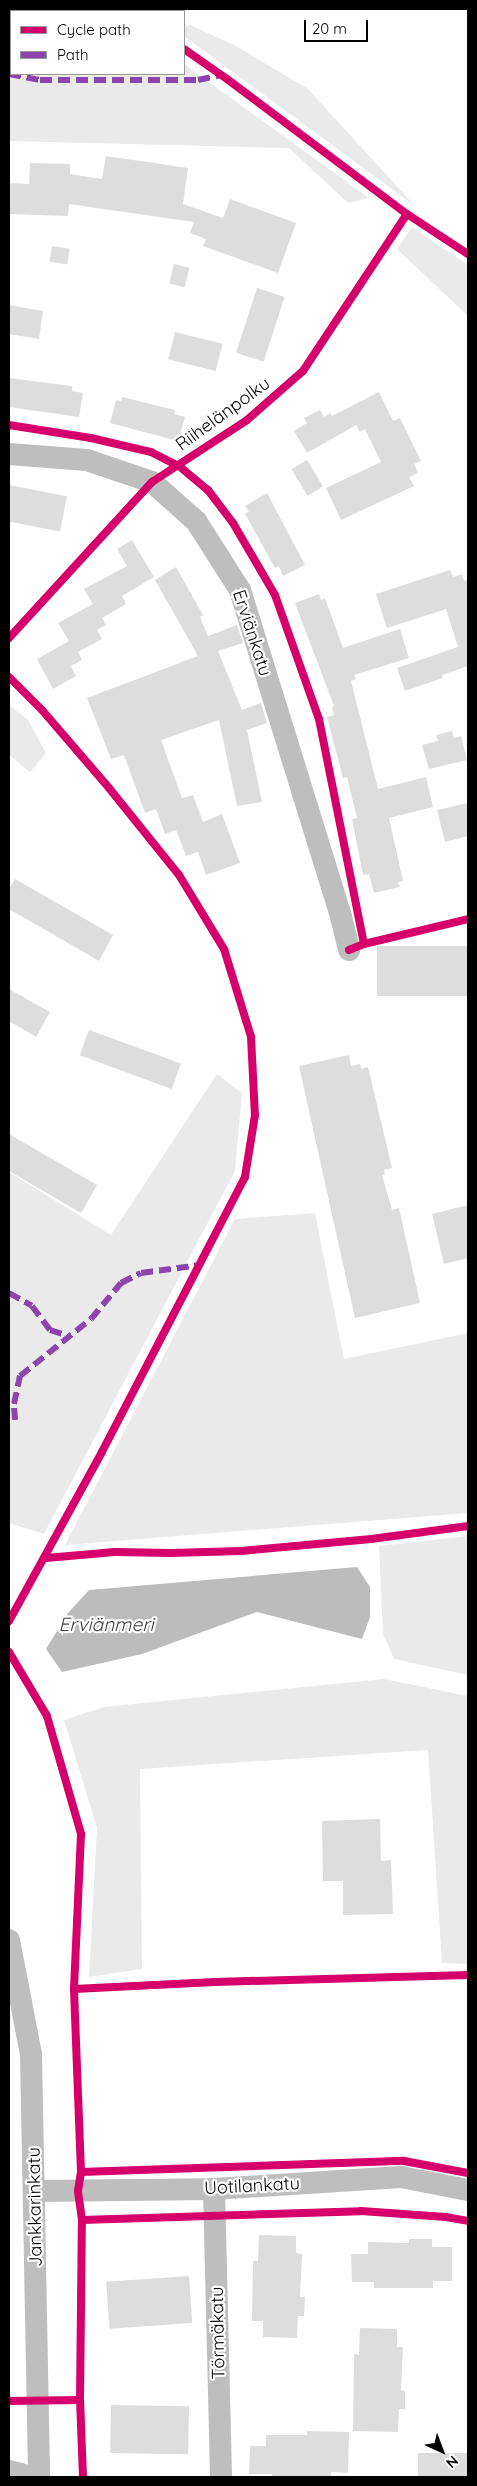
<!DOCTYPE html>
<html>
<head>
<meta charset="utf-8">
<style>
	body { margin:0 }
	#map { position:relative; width:477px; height:2486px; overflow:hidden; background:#fff; font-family:Quicksand,sans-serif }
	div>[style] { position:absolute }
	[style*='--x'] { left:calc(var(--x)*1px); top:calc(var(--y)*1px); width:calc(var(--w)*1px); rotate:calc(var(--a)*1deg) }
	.green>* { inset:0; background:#eaeaea; transform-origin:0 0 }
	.water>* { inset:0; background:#bcbcbc }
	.building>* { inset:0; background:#ddd; transform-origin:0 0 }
	.minor>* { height:22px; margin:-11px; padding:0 11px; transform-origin:11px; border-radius:11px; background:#bebebe }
	.quiet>* { height:6px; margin-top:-3px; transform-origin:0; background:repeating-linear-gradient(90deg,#8e44ad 0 12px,transparent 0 18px) }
	.cycleway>* { height:8px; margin:-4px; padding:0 4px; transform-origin:4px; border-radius:4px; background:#d6006c }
	span { translate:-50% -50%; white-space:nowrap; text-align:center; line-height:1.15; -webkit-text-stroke:4.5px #fff; paint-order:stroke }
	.street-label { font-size:18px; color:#000 }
	.water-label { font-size:19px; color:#414141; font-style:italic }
	.frame { position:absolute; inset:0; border:10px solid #000; pointer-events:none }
	.legend { position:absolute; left:10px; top:10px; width:175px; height:65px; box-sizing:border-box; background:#fff; border:1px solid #999; margin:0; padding:6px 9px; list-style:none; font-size:15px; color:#000 }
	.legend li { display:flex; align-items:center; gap:10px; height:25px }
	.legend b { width:25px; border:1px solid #999 }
	.north { position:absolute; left:417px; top:2426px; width:50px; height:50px; -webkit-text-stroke:4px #fff; paint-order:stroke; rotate:137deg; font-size:14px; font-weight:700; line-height:20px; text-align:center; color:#000 }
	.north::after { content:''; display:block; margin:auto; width:18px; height:22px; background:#000; clip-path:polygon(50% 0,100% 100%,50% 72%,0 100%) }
	.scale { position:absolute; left:304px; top:20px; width:64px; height:22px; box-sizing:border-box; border:2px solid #000; border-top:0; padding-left:6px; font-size:15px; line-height:18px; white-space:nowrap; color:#000; -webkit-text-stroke:4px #fff; paint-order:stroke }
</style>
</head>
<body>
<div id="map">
	<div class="green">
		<div style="left:42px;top:9px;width:103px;height:10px"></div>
		<div style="clip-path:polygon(11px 16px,11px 74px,184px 74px,184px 64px,369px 198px,348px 203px,289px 148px,9px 141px,9px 17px)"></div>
		<div style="clip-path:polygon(190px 25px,236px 46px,308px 89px,415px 206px,184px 36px,184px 27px)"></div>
		<div style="clip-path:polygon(412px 227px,468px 265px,468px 316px,397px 249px)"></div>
		<div style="clip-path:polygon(9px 705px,28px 720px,46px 753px,30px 772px,9px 755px)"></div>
		<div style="clip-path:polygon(217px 1074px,242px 1093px,235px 1171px,44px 1534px,9px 1523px,9px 1172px,111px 1235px)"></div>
		<div style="clip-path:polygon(315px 1213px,344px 1359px,468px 1333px,468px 1513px,65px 1545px,235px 1219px)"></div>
		<div style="clip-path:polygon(468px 1536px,468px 1675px,394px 1659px,383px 1634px,379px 1546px)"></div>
		<div style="clip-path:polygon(384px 1679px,468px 1696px,468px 1964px,442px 1963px,428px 1750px,140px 1769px,142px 1969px,89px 1977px,97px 1828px,64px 1720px,104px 1707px)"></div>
	</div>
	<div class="water">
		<div style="clip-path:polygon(357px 1567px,370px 1587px,370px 1617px,362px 1639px,257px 1612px,142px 1654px,62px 1672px,46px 1649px,68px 1613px,89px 1590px)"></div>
	</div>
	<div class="building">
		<div style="clip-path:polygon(106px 156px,188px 168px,183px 204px,223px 218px,230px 199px,296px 223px,278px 273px,203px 246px,206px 239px,190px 233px,194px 222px,69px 204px,68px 216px,9px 214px,9px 183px,29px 184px,30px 163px,70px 164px,70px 174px,102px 179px)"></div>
		<div style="left:52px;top:246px;width:18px;height:16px;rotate:9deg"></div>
		<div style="left:174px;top:264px;width:16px;height:20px;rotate:14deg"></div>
		<div style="left:257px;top:288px;width:29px;height:68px;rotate:18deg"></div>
		<div style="clip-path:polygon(9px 305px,43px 311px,39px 339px,9px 334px)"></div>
		<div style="left:175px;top:332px;width:49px;height:28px;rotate:14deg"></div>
		<div style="clip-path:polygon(9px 378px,72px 386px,72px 391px,83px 393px,79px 417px,9px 407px)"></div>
		<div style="clip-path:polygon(379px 392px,393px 421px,400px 418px,421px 461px,414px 464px,418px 473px,409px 477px,414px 486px,341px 520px,326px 488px,381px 462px,365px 429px,360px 432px,356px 425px,307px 453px,294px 431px,307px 423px,304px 418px,320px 410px,324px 417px,330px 413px,332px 416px)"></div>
		<div style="clip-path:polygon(122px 397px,175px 410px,174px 414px,185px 417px,178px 441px,110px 423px,116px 400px,121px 401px)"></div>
		<div style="left:307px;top:460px;width:31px;height:18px;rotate:59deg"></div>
		<div style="left:9px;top:485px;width:59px;height:36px;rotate:11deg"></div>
		<div style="clip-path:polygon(267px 493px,305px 565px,283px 576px,279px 566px,275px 568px,245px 514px,249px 512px,245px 506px)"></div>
		<div style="clip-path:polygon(132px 540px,154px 577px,122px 596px,126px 604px,102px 618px,106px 625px,97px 630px,102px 639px,78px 652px,82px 660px,71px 666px,76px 676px,53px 689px,37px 659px,69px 641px,58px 623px,93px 604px,84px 589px,127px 566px,117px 549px)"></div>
		<div style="clip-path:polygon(176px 567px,203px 615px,200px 617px,208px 636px,237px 625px,243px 643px,218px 651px,242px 710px,261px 703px,267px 723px,247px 730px,262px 802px,237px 806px,219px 720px,161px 740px,182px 798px,193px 795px,203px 822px,222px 814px,240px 863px,206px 875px,198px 852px,186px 856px,176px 830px,165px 834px,156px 809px,145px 813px,124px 755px,111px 759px,87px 698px,198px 656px,155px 580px)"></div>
		<div style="clip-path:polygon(450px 570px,453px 577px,462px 574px,464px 581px,468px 579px,468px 666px,442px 675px,443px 678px,405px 691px,397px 668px,458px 647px,446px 609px,387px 628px,376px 594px)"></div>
		<div style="clip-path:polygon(319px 594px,321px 600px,325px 598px,343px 648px,400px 629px,409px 658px,354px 675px,356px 679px,351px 681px,378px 789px,426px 777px,433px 807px,389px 818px,403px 881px,398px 882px,400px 887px,374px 893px,369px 874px,363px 875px,352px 819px,357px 818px,347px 777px,343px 778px,327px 717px,334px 715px,332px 707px,334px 706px,295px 603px)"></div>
		<div style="clip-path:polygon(452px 731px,454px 738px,461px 736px,467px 760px,429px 769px,422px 745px,438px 741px,436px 735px)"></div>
		<div style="clip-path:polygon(468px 803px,468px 836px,445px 842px,437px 810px)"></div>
		<div style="clip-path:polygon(15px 879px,113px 935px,99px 961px,9px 909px,9px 889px)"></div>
		<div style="left:468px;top:946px;width:50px;height:91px;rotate:90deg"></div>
		<div style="clip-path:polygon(9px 989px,50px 1012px,36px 1037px,9px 1021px)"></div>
		<div style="left:89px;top:1030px;width:98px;height:27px;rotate:20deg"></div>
		<div style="clip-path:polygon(349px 1055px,351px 1066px,360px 1064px,361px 1069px,368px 1067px,392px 1168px,384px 1170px,385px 1174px,382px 1175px,392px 1210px,399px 1208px,420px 1303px,355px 1318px,299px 1066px)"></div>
		<div style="clip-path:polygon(9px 1134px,97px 1185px,81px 1213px,9px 1171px)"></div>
		<div style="clip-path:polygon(468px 1205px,468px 1258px,444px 1264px,432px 1214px)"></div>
		<div style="clip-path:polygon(380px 1819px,381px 1861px,391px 1860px,393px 1914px,343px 1915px,343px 1881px,323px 1881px,322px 1821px)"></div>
		<div style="clip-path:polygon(259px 2235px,296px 2236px,296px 2253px,302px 2254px,300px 2297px,305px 2297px,304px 2316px,298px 2316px,297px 2338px,263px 2337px,263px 2321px,252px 2321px,253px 2261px,258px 2261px)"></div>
		<div style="clip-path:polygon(409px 2239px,432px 2239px,432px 2247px,452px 2247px,452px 2281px,433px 2281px,433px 2288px,374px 2288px,374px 2282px,352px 2282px,351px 2254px,368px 2254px,368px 2242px,409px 2243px)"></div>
		<div style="left:189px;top:2276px;width:47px;height:83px;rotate:86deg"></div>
		<div style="clip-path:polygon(360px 2328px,397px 2329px,397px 2347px,403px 2347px,401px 2390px,405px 2391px,405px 2409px,399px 2409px,398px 2432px,353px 2431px,354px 2354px,359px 2355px)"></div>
		<div style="left:111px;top:2405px;width:78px;height:48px;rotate:1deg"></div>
		<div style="clip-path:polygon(307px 2431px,349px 2432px,348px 2473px,331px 2472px,331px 2477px,272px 2477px,272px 2474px,249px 2474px,250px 2446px,266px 2446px,266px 2435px,307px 2435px)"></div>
		<div style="left:468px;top:2453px;width:24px;height:50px;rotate:90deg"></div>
	</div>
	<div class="minor">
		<div style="--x:9;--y:454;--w:78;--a:4.4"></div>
		<div style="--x:87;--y:460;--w:69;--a:18.7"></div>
		<div style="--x:152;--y:482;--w:59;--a:41.6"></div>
		<div style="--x:196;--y:521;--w:82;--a:57.5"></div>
		<div style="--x:240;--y:590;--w:342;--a:72.8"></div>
		<div style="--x:341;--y:917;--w:34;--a:76"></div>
		<div style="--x:9;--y:1940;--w:116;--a:79.1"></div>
		<div style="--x:31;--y:2054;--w:423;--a:88.9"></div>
		<div style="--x:214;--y:2189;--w:288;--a:88.6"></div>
		<div style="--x:35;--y:2191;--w:179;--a:-0.6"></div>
		<div style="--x:214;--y:2189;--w:187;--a:-3.7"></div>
		<div style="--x:401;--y:2177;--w:68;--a:11"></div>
		<div style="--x:9;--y:2471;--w:24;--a:15"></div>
	</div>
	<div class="quiet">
		<div style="--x:9;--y:74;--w:32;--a:11"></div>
		<div style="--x:40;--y:80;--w:158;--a:0"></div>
		<div style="--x:198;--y:80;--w:25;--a:-12"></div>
		<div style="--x:9;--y:1293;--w:26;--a:29"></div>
		<div style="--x:32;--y:1306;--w:30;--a:53"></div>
		<div style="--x:50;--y:1330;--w:20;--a:18"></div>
		<div style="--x:15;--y:1420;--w:16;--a:-94"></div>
		<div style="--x:14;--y:1404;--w:29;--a:-78"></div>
		<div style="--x:20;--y:1376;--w:91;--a:-38.8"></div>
		<div style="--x:91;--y:1319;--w:47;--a:-50.2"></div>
		<div style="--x:121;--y:1283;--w:22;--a:-27"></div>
		<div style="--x:141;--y:1273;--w:60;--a:-7.7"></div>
	</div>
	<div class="cycleway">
		<div style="--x:184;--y:49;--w:52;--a:34.9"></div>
		<div style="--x:227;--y:79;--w:225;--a:36.9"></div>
		<div style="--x:407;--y:214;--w:73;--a:33.3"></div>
		<div style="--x:9;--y:425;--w:83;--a:9"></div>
		<div style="--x:91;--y:438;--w:62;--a:13.1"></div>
		<div style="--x:151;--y:452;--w:31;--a:27"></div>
		<div style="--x:179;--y:466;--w:38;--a:40"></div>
		<div style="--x:208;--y:490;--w:41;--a:52.9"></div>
		<div style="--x:233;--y:523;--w:83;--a:59.7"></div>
		<div style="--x:275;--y:595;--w:132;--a:70.5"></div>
		<div style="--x:319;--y:719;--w:229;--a:78.7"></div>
		<div style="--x:9;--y:638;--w:212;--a:-47.5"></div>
		<div style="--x:152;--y:482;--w:113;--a:-33.1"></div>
		<div style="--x:247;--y:420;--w:74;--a:-41.2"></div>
		<div style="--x:303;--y:371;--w:188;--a:-56.5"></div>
		<div style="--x:9;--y:677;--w:47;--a:45"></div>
		<div style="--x:42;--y:710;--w:103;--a:49.3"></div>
		<div style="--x:109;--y:788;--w:112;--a:51.2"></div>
		<div style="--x:179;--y:875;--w:87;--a:58.7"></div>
		<div style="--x:224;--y:949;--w:92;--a:72.9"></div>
		<div style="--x:251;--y:1037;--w:78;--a:87.1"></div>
		<div style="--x:255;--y:1115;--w:63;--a:99.2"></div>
		<div style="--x:245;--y:1177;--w:310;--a:117.5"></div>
		<div style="--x:102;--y:1452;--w:193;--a:118.8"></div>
		<div style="--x:349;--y:950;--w:16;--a:-22"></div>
		<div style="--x:364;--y:944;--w:107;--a:-13.5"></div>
		<div style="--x:46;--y:1558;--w:69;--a:-5"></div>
		<div style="--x:115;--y:1552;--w:56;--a:1"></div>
		<div style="--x:171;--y:1553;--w:70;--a:-1.6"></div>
		<div style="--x:241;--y:1551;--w:131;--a:-5.3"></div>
		<div style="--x:371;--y:1539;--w:98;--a:-7.6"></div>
		<div style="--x:9;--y:1652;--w:74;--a:59.3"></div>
		<div style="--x:47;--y:1716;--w:123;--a:73.9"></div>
		<div style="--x:81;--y:1834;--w:155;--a:92.6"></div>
		<div style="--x:81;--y:2172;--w:323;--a:-2"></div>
		<div style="--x:404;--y:2161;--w:65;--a:10.6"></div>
		<div style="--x:82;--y:2220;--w:279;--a:-1.8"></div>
		<div style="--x:361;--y:2211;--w:85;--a:4"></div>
		<div style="--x:446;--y:2217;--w:22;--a:10"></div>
		<div style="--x:9;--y:2401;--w:71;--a:-0.8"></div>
		<div style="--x:83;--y:2477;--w:77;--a:-92.2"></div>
		<div style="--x:80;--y:2400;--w:180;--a:-89.4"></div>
		<div style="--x:82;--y:2220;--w:29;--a:-98"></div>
		<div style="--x:78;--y:2191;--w:19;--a:-81"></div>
		<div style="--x:81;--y:2172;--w:183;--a:-92.2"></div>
		<div style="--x:74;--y:1989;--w:141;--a:-2.8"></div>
		<div style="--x:215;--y:1982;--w:253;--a:-1.6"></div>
	</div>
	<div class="street-label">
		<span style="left:223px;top:414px;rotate:-36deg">Riihelänpolku</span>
		<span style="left:252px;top:633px;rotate:72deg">Erviänkatu</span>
		<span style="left:252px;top:2186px;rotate:-3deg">Uotilankatu</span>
		<span style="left:35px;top:2207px;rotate:-91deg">Jankkarinkatu</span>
		<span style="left:218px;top:2333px;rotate:-91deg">Törmäkatu</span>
	</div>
	<div class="water-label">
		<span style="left:106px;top:1625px">Erviänmeri</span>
	</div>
	<div class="frame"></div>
	<ul class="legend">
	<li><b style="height:6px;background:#d6006c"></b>Cycle path</li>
	<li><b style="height:6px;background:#8e44ad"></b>Path</li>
	</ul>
	<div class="north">N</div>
	<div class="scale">20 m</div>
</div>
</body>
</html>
